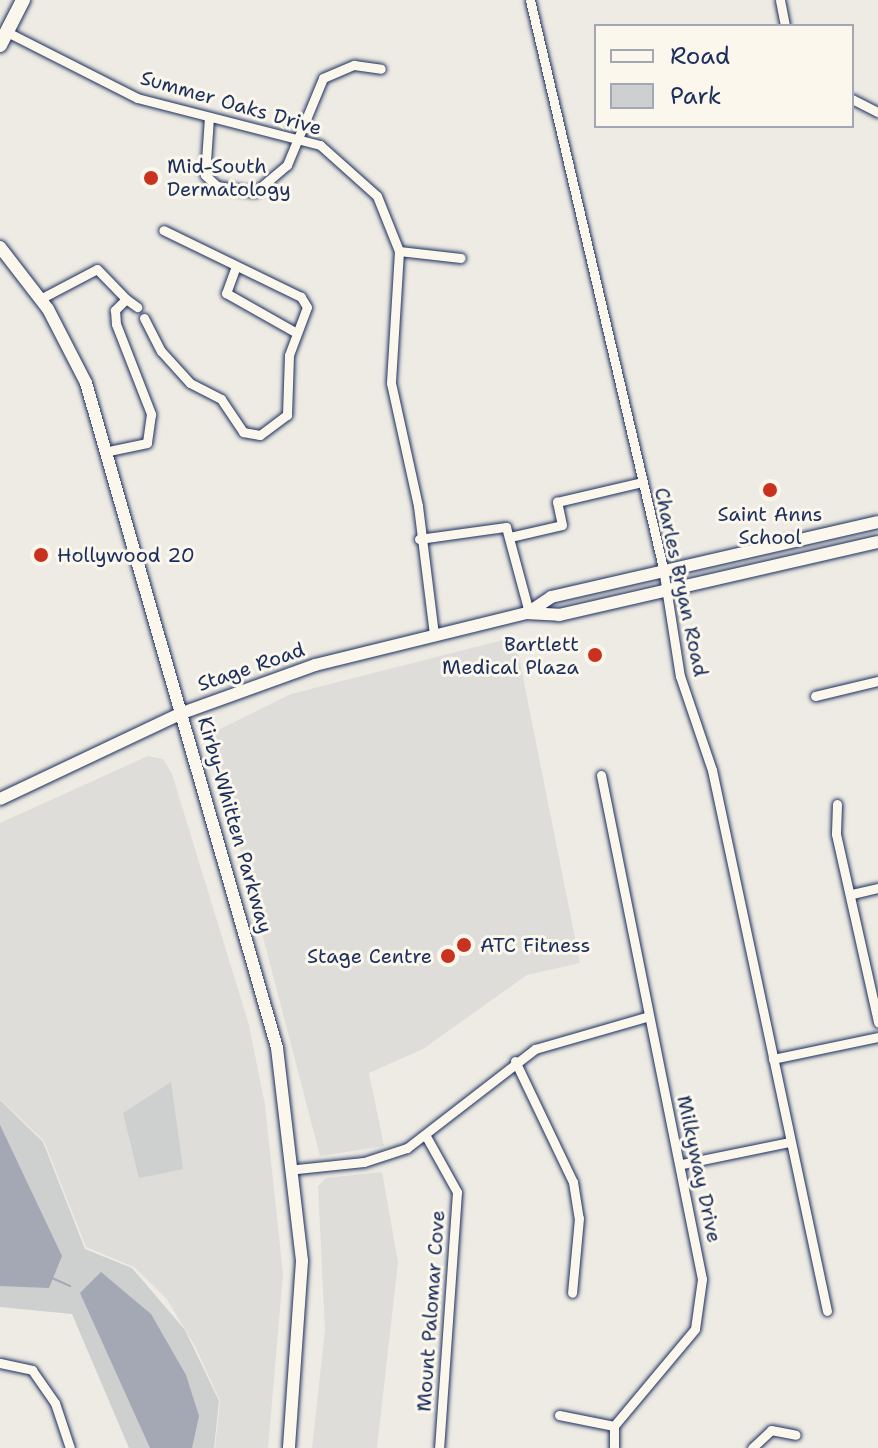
<!DOCTYPE html>
<html>
<head>
<meta charset="utf-8">
<style>
	body { margin:0 }
	#map { position:relative; width:878px; height:1448px; overflow:hidden; background:#eeebe4; font-family:"Shantell Sans",sans-serif }
	div>[style] { position:absolute }
	[style*='--x'] { left:calc(var(--x)*1px); top:calc(var(--y)*1px); width:calc(var(--w)*1px); rotate:calc(var(--a)*1deg) }
	.built>* { inset:0; background:#deddda }
	.green>* { inset:0; background:#cecfcf }
	.water>* { inset:0; background:#a3a8b4 }
	.stream>* { height:2px; margin:-1px; padding:0 1px; transform-origin:1px; border-radius:1px; background:#a3a8b4 }
	.roads { filter:drop-shadow(0 0 2px #1b2f5e) drop-shadow(0 0 2px #1b2f5e) }
	.minor>* { height:9px; margin:-4.5px; padding:0 4.5px; transform-origin:4.5px; border-radius:4.5px; background:#fbf7ec }
	.secondary>* { height:12px; margin:-6px; padding:0 6px; transform-origin:6px; border-radius:6px; background:#fbf7ec }
	.primary>* { height:14px; margin:-7px; padding:0 7px; transform-origin:7px; border-radius:7px; background:#fbf7ec }
	.dots>* { width:22px; height:22px; translate:-50% -50%; box-sizing:border-box; border:4px solid #fbf7ec; border-radius:50% }
	span { translate:-50% -50%; white-space:nowrap; text-align:center; line-height:1.15; -webkit-text-stroke:6px #fbf7ec; paint-order:stroke }
	.street-label { font-size:20px; color:#1b2f5e }
	.poi-label { font-size:20px; color:#1b2f5e }
	.left { translate:0 -50%; text-align:left }
	.right { translate:-100% -50%; text-align:right }
	.legend { position:absolute; left:594px; top:24px; width:260px; height:104px; box-sizing:border-box; background:#fbf7ec; border:2px solid #a1a7b3; margin:0; padding:10px 14px; list-style:none; font-size:24px; color:#1b2f5e }
	.legend li { display:flex; align-items:center; gap:16px; height:40px }
	.legend b { width:40px; border:2px solid #a1a7b3 }
</style>
</head>
<body>
<div id="map">
	<div class="built">
		<div style="clip-path:polygon(515px 637px,580px 963px,527px 975px,423px 1049px,369px 1073px,384px 1146px,320px 1156px,213px 745px,216px 731px,291px 694px)"></div>
		<div style="clip-path:polygon(148px 756px,163px 759px,172px 774px,249px 1025px,265px 1105px,283px 1274px,268px 1448px,215px 1448px,220px 1401px,195px 1346px,166px 1298px,134px 1267px,86px 1247px,44px 1141px,0 1099px,0 823px)"></div>
		<div style="clip-path:polygon(382px 1172px,398px 1262px,377px 1448px,312px 1448px,325px 1330px,318px 1186px,326px 1178px)"></div>
	</div>
	<div class="green">
		<div style="clip-path:polygon(171px 1082px,183px 1169px,139px 1178px,123px 1113px)"></div>
		<div style="clip-path:polygon(0 1100px,43px 1142px,85px 1249px,132px 1268px,185px 1330px,219px 1401px,214px 1448px,129px 1448px,72px 1314px,0 1307px)"></div>
	</div>
	<div class="water">
		<div style="clip-path:polygon(0 1125px,62px 1256px,49px 1288px,0 1286px)"></div>
		<div style="clip-path:polygon(101px 1272px,151px 1314px,186px 1375px,199px 1416px,192px 1448px,150px 1448px,80px 1293px)"></div>
	</div>
	<div class="stream">
		<div style="--x:52;--y:1278;--w:20;--a:24"></div>
	</div>
	<div class="roads">
		<div class="minor">
			<div style="--x:530;--y:0;--w:583;--a:76.82"></div>
			<div style="--x:663;--y:568;--w:109;--a:81.1"></div>
			<div style="--x:680;--y:676;--w:99;--a:71.2"></div>
			<div style="--x:712;--y:770;--w:553;--a:78"></div>
			<div style="--x:780;--y:0;--w:26;--a:79"></div>
			<div style="--x:7;--y:32;--w:146;--a:26.9"></div>
			<div style="--x:137;--y:98;--w:189;--a:14.4"></div>
			<div style="--x:320;--y:145;--w:76;--a:41.8"></div>
			<div style="--x:377;--y:196;--w:59;--a:68.2"></div>
			<div style="--x:399;--y:251;--w:132;--a:93.5"></div>
			<div style="--x:391;--y:383;--w:126;--a:77.6"></div>
			<div style="--x:418;--y:506;--w:130;--a:82.9"></div>
			<div style="--x:852;--y:99;--w:29;--a:27"></div>
			<div style="--x:209;--y:117;--w:58;--a:93.9"></div>
			<div style="--x:205;--y:175;--w:16;--a:43"></div>
			<div style="--x:217;--y:186;--w:38;--a:9"></div>
			<div style="--x:255;--y:192;--w:42;--a:-40.2"></div>
			<div style="--x:287;--y:165;--w:94;--a:-67.5"></div>
			<div style="--x:323;--y:78;--w:34;--a:-23"></div>
			<div style="--x:354;--y:65;--w:27;--a:8"></div>
			<div style="--x:399;--y:251;--w:62;--a:6.4"></div>
			<div style="--x:236;--y:266;--w:29;--a:110"></div>
			<div style="--x:226;--y:293;--w:79;--a:29.5"></div>
			<div style="--x:40;--y:299;--w:64;--a:-27.8"></div>
			<div style="--x:97;--y:269;--w:42;--a:46"></div>
			<div style="--x:126;--y:299;--w:16;--a:135"></div>
			<div style="--x:115;--y:310;--w:14;--a:86"></div>
			<div style="--x:116;--y:324;--w:97;--a:68.7"></div>
			<div style="--x:151;--y:414;--w:29;--a:98"></div>
			<div style="--x:147;--y:443;--w:44;--a:168.2"></div>
			<div style="--x:126;--y:299;--w:14;--a:36"></div>
			<div style="--x:144;--y:318;--w:37;--a:63"></div>
			<div style="--x:161;--y:351;--w:43;--a:47.8"></div>
			<div style="--x:190;--y:383;--w:35;--a:27"></div>
			<div style="--x:221;--y:399;--w:40;--a:56"></div>
			<div style="--x:243;--y:432;--w:17;--a:10"></div>
			<div style="--x:260;--y:435;--w:34;--a:-37"></div>
			<div style="--x:287;--y:415;--w:60;--a:-88.1"></div>
			<div style="--x:289;--y:355;--w:51;--a:-69.4"></div>
			<div style="--x:307;--y:307;--w:12;--a:-121"></div>
			<div style="--x:301;--y:297;--w:153;--a:-154.1"></div>
			<div style="--x:510;--y:537;--w:53;--a:-13"></div>
			<div style="--x:562;--y:525;--w:24;--a:-102"></div>
			<div style="--x:557;--y:502;--w:87;--a:-13.2"></div>
			<div style="--x:419;--y:539;--w:88;--a:-7.9"></div>
			<div style="--x:506;--y:527;--w:88;--a:74.9"></div>
			<div style="--x:815;--y:696;--w:65;--a:-13.4"></div>
			<div style="--x:601;--y:775;--w:514;--a:78.67"></div>
			<div style="--x:702;--y:1279;--w:50;--a:98"></div>
			<div style="--x:695;--y:1329;--w:126;--a:129.9"></div>
			<div style="--x:614;--y:1426;--w:22;--a:90"></div>
			<div style="--x:837;--y:804;--w:30;--a:92"></div>
			<div style="--x:836;--y:834;--w:193;--a:77.4"></div>
			<div style="--x:852;--y:894;--w:27;--a:-13"></div>
			<div style="--x:773;--y:1059;--w:107;--a:-11.8"></div>
			<div style="--x:515;--y:1061;--w:134;--a:64.4"></div>
			<div style="--x:573;--y:1182;--w:36;--a:81"></div>
			<div style="--x:579;--y:1218;--w:75;--a:95.3"></div>
			<div style="--x:427;--y:1138;--w:62;--a:60.9"></div>
			<div style="--x:457;--y:1192;--w:257;--a:94"></div>
			<div style="--x:682;--y:1164;--w:109;--a:-11.6"></div>
			<div style="--x:297;--y:1169;--w:67;--a:-6"></div>
			<div style="--x:364;--y:1162;--w:45;--a:-18"></div>
			<div style="--x:407;--y:1148;--w:162;--a:-37.7"></div>
			<div style="--x:535;--y:1049;--w:116;--a:-16.1"></div>
			<div style="--x:0;--y:1363;--w:33;--a:12"></div>
			<div style="--x:32;--y:1370;--w:40;--a:55.1"></div>
			<div style="--x:55;--y:1403;--w:47;--a:71.6"></div>
			<div style="--x:559;--y:1415;--w:56;--a:11.3"></div>
			<div style="--x:752;--y:1448;--w:26;--a:-43"></div>
			<div style="--x:771;--y:1430;--w:25;--a:11"></div>
		</div>
		<div class="secondary">
			<div style="--x:0;--y:247;--w:78;--a:52.3"></div>
			<div style="--x:48;--y:309;--w:83;--a:62.8"></div>
			<div style="--x:86;--y:383;--w:692;--a:73.97"></div>
			<div style="--x:277;--y:1048;--w:214;--a:83.3"></div>
			<div style="--x:302;--y:1261;--w:187;--a:94"></div>
			<div style="--x:529;--y:612;--w:27;--a:-34"></div>
			<div style="--x:551;--y:597;--w:335;--a:-12.9"></div>
			<div style="--x:0;--y:799;--w:201;--a:-25.3"></div>
			<div style="--x:182;--y:713;--w:141;--a:-19.8"></div>
			<div style="--x:315;--y:665;--w:217;--a:-13.8"></div>
			<div style="--x:526;--y:613;--w:33;--a:3"></div>
			<div style="--x:559;--y:615;--w:327;--a:-12.9"></div>
		</div>
		<div class="primary">
			<div style="--x:0;--y:45;--w:51;--a:-62.9"></div>
		</div>
	</div>
	<div class="dots">
		<div style="left:151px;top:178px;background:#c8321e"></div>
		<div style="left:770px;top:490px;background:#c8321e"></div>
		<div style="left:41px;top:555px;background:#c8321e"></div>
		<div style="left:595px;top:655px;background:#c8321e"></div>
		<div style="left:464px;top:945px;background:#c8321e"></div>
		<div style="left:448px;top:956px;background:#c8321e"></div>
	</div>
	<div class="street-label">
		<span style="left:231px;top:103px;rotate:16deg">Summer Oaks Drive</span>
		<span style="left:681px;top:582px;rotate:78deg">Charles Bryan Road</span>
		<span style="left:251px;top:667px;rotate:-19deg">Stage Road</span>
		<span style="left:235px;top:825px;rotate:74deg">Kirby-Whitten Parkway</span>
		<span style="left:699px;top:1169px;rotate:78deg">Milkyway Drive</span>
		<span style="left:431px;top:1311px;rotate:-86deg">Mount Palomar Cove</span>
	</div>
	<div class="poi-label">
		<span class="left" style="left:167px;top:178px">Mid-South<br>Dermatology</span>
		<span style="left:770px;top:526px">Saint Anns<br>School</span>
		<span class="left" style="left:57px;top:555px">Hollywood 20</span>
		<span class="right" style="left:579px;top:656px">Bartlett<br>Medical Plaza</span>
		<span class="left" style="left:480px;top:945px">ATC Fitness</span>
		<span class="right" style="left:432px;top:956px">Stage Centre</span>
	</div>
	<ul class="legend">
	<li><b style="height:10px;background:#fbf7ec"></b>Road</li>
	<li><b style="height:22px;background:#cecfcf"></b>Park</li>
	</ul>
</div>
</body>
</html>
